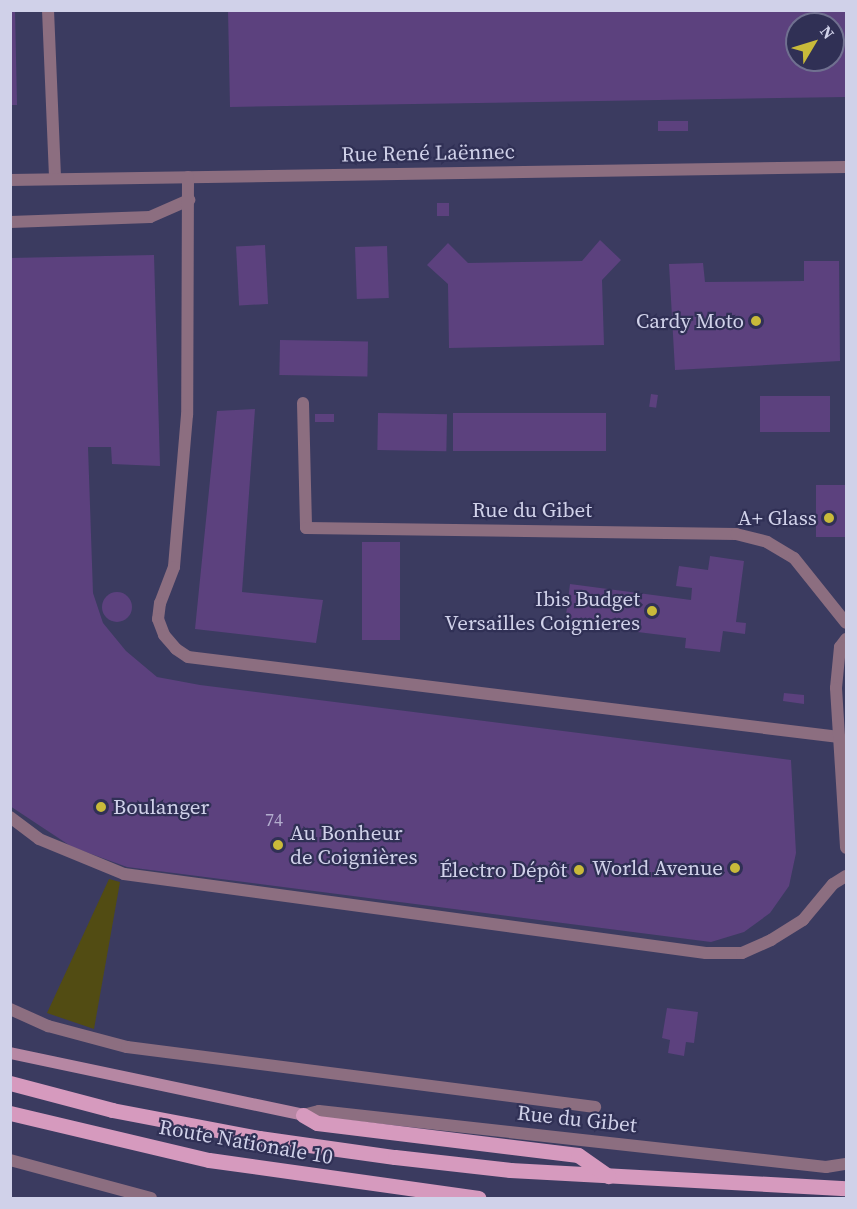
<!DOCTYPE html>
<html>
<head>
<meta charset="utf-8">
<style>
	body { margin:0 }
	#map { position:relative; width:857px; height:1209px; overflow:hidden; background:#3b3b60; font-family:"Source Serif 4",serif }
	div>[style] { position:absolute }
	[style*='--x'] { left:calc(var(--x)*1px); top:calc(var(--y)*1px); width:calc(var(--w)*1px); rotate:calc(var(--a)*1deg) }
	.green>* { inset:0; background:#524c13 }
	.building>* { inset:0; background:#5c417e; transform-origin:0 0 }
	.round { border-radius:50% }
	.lane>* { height:12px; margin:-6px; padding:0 6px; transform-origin:6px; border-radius:6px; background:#8c6e80 }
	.street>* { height:12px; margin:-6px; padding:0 6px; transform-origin:6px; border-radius:6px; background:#8c6e80 }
	.secondary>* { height:12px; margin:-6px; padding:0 6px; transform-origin:6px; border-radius:6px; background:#b687a3 }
	.primary>* { height:15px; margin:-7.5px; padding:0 7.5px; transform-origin:7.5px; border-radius:7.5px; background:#d69abe }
	.dots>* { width:16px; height:16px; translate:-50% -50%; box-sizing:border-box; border:3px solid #303055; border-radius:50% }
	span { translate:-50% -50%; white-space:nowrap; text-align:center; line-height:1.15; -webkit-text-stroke:4.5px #303055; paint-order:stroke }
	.number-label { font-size:18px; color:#b3adce }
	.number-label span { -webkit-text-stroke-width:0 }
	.street-label { font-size:21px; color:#d0d1e9 }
	.poi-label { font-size:21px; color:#d0d1e9 }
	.right { translate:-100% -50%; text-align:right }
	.left { translate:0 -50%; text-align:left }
	.frame { position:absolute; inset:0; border:12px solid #d0d1e9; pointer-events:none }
	.north { position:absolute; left:785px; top:12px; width:60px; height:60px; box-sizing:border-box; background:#303055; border:2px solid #707090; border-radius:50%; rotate:52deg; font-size:16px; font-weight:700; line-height:24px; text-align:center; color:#d0d1e9 }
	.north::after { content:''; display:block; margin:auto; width:21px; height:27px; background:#c9ba3a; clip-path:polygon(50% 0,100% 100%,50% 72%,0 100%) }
</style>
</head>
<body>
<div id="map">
	<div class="green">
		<div style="clip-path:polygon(109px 879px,120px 882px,94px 1029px,47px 1013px)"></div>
	</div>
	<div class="building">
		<div style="clip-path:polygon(10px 10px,15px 10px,17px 105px,10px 105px)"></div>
		<div style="clip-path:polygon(evenodd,228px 10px,846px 10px,846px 97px,230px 107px,228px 10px,797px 24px,833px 24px,833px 60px,797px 60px,797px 24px)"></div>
		<div style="left:658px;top:121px;width:30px;height:10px"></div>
		<div style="left:437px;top:203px;width:12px;height:13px"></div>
		<div style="clip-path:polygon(600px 240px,621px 260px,602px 280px,604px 345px,449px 348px,448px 284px,427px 265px,448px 243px,468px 263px,582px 261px)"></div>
		<div style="left:265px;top:245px;width:59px;height:29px;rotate:87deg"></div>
		<div style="left:387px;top:246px;width:52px;height:32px;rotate:88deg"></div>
		<div style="clip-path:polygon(154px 255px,160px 466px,112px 464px,111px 447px,88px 447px,93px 593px,103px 623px,126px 651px,157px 677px,200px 685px,791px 760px,796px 853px,789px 886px,770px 913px,744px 932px,711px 942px,127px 867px,72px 847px,10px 806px,10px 258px)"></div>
		<div style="clip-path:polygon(804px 261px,839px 261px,840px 361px,675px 370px,669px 264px,703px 263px,705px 282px,804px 281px)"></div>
		<div style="left:280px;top:340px;width:88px;height:35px;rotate:1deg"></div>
		<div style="left:651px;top:394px;width:7px;height:13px;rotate:8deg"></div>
		<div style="left:830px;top:396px;width:36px;height:70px;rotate:90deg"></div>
		<div style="clip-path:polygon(255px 409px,242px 592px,323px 600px,316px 643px,195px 629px,217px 411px)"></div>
		<div style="left:378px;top:413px;width:69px;height:37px;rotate:1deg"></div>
		<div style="left:606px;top:413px;width:38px;height:153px;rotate:90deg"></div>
		<div style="left:315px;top:414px;width:19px;height:8px"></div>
		<div style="left:846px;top:485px;width:52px;height:30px;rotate:90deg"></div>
		<div style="left:400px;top:542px;width:98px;height:38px;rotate:90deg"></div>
		<div style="clip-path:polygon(710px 556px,744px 561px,736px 622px,746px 623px,745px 634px,723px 631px,720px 652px,685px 648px,686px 638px,565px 623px,570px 584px,691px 600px,692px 588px,676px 586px,679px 566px,708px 570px)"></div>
		<div class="round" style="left:102px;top:592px;width:30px;height:30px"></div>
		<div style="clip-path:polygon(784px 693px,804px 695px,804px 704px,783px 701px)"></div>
		<div style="clip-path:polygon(667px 1008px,698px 1012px,694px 1043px,686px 1042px,684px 1056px,668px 1053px,670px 1040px,662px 1038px)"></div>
	</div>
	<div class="lane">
		<div style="--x:48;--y:10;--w:169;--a:87.6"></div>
		<div style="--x:10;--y:180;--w:836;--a:-0.89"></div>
		<div style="--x:10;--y:222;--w:140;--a:-2"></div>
		<div style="--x:150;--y:217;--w:43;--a:-23.6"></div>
		<div style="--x:10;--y:817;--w:36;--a:37"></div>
		<div style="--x:39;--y:839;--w:92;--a:22.4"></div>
		<div style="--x:124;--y:874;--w:587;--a:7.73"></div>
		<div style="--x:706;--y:953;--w:36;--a:0"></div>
		<div style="--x:742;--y:953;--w:32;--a:-24"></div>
		<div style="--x:771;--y:940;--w:38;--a:-32"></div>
		<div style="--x:803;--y:920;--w:47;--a:-50.2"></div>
		<div style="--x:833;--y:884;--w:15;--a:-32"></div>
		<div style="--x:10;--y:1009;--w:42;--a:24.1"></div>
		<div style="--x:48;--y:1026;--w:82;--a:14.9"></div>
		<div style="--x:127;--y:1047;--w:472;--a:7.3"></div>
	</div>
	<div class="street">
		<div style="--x:188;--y:177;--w:238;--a:90.2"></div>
		<div style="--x:187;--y:415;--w:153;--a:94.9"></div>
		<div style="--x:174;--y:567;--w:39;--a:111"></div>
		<div style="--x:160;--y:603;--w:16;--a:97"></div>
		<div style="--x:158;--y:619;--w:17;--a:69"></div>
		<div style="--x:164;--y:635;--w:18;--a:49"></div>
		<div style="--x:176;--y:649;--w:14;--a:34"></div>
		<div style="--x:188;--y:657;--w:656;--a:7.01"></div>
		<div style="--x:303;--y:403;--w:125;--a:88.6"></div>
		<div style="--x:306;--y:528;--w:430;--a:0.8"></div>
		<div style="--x:736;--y:534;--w:32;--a:14"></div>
		<div style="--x:767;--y:542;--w:31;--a:31"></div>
		<div style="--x:794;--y:558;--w:83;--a:51.3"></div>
		<div style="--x:846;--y:639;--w:10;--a:127"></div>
		<div style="--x:840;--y:647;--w:41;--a:95.6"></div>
		<div style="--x:836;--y:688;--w:160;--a:86.4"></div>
		<div style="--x:303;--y:1115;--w:16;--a:-14"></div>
		<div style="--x:319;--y:1111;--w:510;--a:6.3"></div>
		<div style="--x:826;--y:1167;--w:20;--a:-9"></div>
		<div style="--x:10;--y:1160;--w:146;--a:15.1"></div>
	</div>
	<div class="secondary">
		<div style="--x:10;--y:1053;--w:299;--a:11.9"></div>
	</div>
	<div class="primary">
		<div style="--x:10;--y:1083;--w:106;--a:14.8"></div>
		<div style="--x:112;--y:1110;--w:150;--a:10.8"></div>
		<div style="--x:259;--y:1138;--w:137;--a:8"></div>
		<div style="--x:395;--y:1157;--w:116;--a:6.4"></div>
		<div style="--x:510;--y:1170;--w:336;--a:3.1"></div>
		<div style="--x:10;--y:1113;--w:204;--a:13.3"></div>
		<div style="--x:209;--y:1160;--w:272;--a:8"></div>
		<div style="--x:303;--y:1115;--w:16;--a:30"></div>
		<div style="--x:317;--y:1123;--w:263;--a:7"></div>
		<div style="--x:578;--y:1155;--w:37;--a:35"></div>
	</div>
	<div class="dots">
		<div style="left:756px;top:321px;background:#c9ba3a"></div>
		<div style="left:829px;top:518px;background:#c9ba3a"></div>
		<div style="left:652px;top:611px;background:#c9ba3a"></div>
		<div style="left:101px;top:807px;background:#c9ba3a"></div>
		<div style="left:278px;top:845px;background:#c9ba3a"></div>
		<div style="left:735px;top:868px;background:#c9ba3a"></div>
		<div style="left:579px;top:870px;background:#c9ba3a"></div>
	</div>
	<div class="number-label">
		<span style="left:274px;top:820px">74</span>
	</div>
	<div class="street-label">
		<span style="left:428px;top:153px;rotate:-1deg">Rue René Laënnec</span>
		<span style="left:532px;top:510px">Rue du Gibet</span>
		<span style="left:577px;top:1119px;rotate:6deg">Rue du Gibet</span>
		<span style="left:246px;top:1142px;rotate:10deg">Route Nationale 10</span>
	</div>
	<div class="poi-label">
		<span class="right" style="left:744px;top:321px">Cardy Moto</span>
		<span class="right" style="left:817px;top:518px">A+ Glass</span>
		<span class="right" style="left:640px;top:611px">Ibis Budget<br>Versailles Coignieres</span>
		<span class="left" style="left:113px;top:807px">Boulanger</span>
		<span class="left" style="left:290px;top:845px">Au Bonheur<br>de Coignières</span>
		<span class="right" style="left:723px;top:868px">World Avenue</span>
		<span class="right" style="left:567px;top:870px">Électro Dépôt</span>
	</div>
	<div class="frame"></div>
	<div class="north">N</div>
</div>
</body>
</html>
